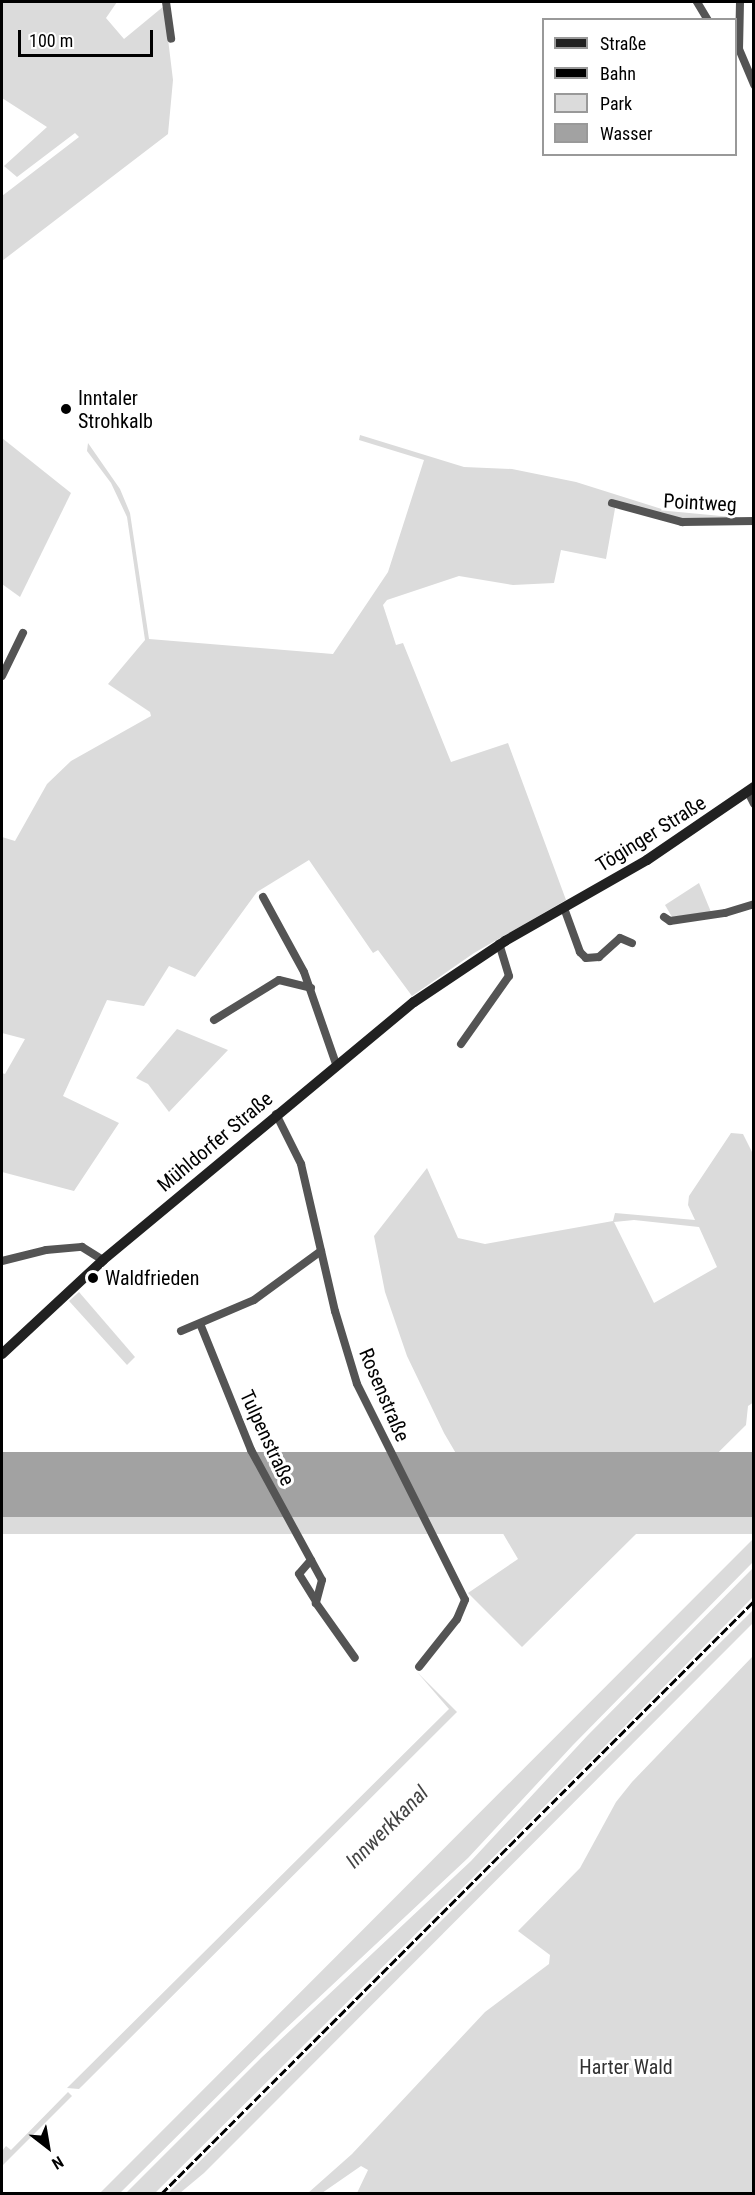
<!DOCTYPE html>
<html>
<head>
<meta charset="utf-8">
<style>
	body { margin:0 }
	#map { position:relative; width:755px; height:2195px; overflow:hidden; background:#fff; font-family:"Roboto Condensed",sans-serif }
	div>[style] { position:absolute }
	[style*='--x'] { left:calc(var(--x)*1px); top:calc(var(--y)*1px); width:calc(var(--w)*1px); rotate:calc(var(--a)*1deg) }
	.green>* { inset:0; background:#dbdbdb; transform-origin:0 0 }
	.water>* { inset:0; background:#a2a2a2; transform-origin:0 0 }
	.street>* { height:8px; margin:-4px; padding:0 4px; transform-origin:4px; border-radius:4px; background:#545454 }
	.secondary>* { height:10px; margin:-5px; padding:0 5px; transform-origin:5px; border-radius:5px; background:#212121 }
	.rail>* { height:3px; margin-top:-1.5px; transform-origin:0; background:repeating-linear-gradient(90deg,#000 0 9px,transparent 0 12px) }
	.dots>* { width:16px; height:16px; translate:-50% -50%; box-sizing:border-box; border:3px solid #fff; border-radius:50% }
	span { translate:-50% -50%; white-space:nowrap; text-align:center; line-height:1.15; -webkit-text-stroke:6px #fff; paint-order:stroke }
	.poi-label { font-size:20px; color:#000 }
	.left { translate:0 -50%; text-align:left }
	.street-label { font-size:20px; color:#000 }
	.park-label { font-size:20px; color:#323232 }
	.water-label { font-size:21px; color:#434343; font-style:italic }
	.frame { position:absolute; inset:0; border:3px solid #000; pointer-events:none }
	.legend { position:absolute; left:542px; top:18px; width:195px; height:138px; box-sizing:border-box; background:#fff; border:2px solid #999; margin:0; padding:8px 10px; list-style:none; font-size:18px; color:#000 }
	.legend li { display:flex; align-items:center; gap:12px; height:30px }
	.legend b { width:30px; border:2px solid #999 }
	.north { position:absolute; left:18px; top:2117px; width:60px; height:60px; -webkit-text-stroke:4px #fff; paint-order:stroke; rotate:149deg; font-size:16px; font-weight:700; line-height:24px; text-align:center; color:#000 }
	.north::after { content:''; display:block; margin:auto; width:21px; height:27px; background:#000; clip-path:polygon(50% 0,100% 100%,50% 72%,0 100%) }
	.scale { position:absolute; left:18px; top:30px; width:135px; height:27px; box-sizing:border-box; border:3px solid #000; border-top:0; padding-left:8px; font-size:18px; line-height:21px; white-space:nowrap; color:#000; -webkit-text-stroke:4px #fff; paint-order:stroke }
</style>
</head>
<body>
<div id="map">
	<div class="green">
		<div style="clip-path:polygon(2px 2px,117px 2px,106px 18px,124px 39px,164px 6px,173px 80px,168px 134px,2px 261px,2px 196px,79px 137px,75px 133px,17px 177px,4px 166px,47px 127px,2px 98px)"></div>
		<div style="clip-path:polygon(360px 435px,464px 467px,512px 469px,576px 482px,668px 511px,753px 519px,667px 518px,616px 503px,606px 559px,561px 550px,554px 583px,513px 585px,459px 576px,387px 600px,383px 605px,396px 645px,403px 643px,451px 762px,508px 743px,566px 900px,474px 953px,412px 996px,378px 950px,373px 953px,309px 860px,257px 892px,195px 977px,169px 966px,144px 1006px,107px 1000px,63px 1096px,119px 1123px,74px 1191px,2px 1172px,2px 1073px,5px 1074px,25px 1039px,2px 1033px,2px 837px,15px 841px,47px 784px,71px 761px,151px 716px,150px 712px,108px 684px,145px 640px,127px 517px,111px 483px,87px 451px,88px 443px,120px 489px,130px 513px,149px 639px,333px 654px,388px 572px,424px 460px,359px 440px)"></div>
		<div style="clip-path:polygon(2px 438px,71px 493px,20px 597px,2px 584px)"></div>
		<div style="clip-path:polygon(699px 883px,711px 912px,672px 917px,665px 905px)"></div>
		<div style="clip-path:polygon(177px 1029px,228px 1050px,169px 1112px,148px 1084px,136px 1078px)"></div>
		<div style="clip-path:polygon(evenodd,731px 1133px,743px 1134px,753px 1154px,754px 1402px,748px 1406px,746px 1425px,522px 1647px,468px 1593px,518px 1559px,444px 1433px,407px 1356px,385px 1292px,374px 1236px,427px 1168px,458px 1238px,485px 1244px,613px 1221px,615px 1213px,695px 1220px,688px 1205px,689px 1196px,731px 1133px,634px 1220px,699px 1227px,717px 1267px,654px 1303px,614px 1222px,634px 1220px)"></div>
		<div style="clip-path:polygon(79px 1292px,135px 1357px,127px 1365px,69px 1301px)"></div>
		<div style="left:753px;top:1517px;width:17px;height:957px;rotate:90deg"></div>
		<div style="clip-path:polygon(753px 1539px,753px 1562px,573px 1745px,468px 1858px,283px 2031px,120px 2193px,100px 2193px)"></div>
		<div style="clip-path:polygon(753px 1568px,753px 1597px,594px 1757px,155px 2193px,126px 2193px,261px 2058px,471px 1861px,588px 1735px)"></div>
		<div style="clip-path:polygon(753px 1610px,753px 1623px,204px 2173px,180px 2193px,168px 2193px)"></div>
		<div style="clip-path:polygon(753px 1656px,753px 2193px,357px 2193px,368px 2170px,361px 2166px,322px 2193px,308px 2193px,352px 2154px,485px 2012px,549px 1964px,550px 1955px,518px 1931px,580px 1868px,616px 1802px,632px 1782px)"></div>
		<div style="clip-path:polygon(417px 1672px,457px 1712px,79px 2089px,67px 2088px,449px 1709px)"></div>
		<div style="clip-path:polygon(68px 2092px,72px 2096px,2px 2166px,2px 2151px,6px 2146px,11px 2150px)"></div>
	</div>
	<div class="water">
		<div style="left:753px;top:1452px;width:65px;height:1049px;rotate:90deg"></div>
	</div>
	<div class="street">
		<div style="--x:166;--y:2;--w:37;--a:82"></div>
		<div style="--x:697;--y:2;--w:21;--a:59"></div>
		<div style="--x:740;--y:2;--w:47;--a:91.2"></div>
		<div style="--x:739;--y:49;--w:39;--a:67"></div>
		<div style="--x:612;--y:503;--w:73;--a:15.2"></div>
		<div style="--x:682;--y:522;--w:72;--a:-0.8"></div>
		<div style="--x:2;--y:676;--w:48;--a:-64"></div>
		<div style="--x:748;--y:792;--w:13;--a:63"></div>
		<div style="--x:263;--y:897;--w:85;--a:61.3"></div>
		<div style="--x:304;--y:972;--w:97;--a:70.8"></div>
		<div style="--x:564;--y:908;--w:47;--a:70"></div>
		<div style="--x:580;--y:952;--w:8;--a:45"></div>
		<div style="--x:586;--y:958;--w:13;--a:-4"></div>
		<div style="--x:599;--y:957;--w:28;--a:-42"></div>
		<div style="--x:620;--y:938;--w:13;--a:23"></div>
		<div style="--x:664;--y:917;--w:7;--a:34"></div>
		<div style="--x:670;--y:921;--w:56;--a:-8.3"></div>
		<div style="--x:725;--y:913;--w:30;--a:-17"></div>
		<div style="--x:214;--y:1020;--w:76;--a:-31.6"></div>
		<div style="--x:279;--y:980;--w:33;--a:14"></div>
		<div style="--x:461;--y:1044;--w:83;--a:-54.8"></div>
		<div style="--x:509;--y:976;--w:34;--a:-107"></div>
		<div style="--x:276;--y:1114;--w:56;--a:63.4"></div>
		<div style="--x:301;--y:1164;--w:151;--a:77"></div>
		<div style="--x:335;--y:1311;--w:76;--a:73.2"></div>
		<div style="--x:357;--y:1384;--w:241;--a:63.4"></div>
		<div style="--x:465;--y:1600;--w:21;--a:113"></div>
		<div style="--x:457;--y:1619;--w:61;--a:128.4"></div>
		<div style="--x:2;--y:1261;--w:45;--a:-14"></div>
		<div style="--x:46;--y:1250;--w:36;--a:-5"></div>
		<div style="--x:82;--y:1247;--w:25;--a:32"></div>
		<div style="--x:201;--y:1326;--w:134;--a:68"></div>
		<div style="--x:251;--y:1450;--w:148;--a:61.4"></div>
		<div style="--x:322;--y:1580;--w:24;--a:105"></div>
		<div style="--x:316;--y:1603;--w:67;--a:54.7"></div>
		<div style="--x:181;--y:1331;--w:79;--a:-23"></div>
		<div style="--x:254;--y:1300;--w:83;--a:-36.2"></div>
		<div style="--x:311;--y:1560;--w:18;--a:131"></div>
		<div style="--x:299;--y:1574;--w:31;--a:58"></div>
	</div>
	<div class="secondary">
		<div style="--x:2;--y:1354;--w:138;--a:-42.9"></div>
		<div style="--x:103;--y:1260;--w:404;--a:-39.7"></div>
		<div style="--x:414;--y:1002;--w:110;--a:-33.8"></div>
		<div style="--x:505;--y:941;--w:163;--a:-29.7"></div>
		<div style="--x:647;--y:860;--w:130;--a:-34.3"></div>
	</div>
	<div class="rail">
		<div style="--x:161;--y:2194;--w:839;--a:-45"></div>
	</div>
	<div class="dots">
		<div style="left:66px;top:409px;background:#000"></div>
		<div style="left:93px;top:1278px;background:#000"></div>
	</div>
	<div class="poi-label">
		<span class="left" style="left:78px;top:410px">Inntaler<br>Strohkalb</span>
		<span class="left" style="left:105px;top:1278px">Waldfrieden</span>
	</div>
	<div class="street-label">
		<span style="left:700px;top:503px;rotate:3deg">Pointweg</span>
		<span style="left:651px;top:834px;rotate:-32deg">Töginger Straße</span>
		<span style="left:215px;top:1142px;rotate:-40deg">Mühldorfer Straße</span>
		<span style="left:384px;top:1395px;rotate:67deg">Rosenstraße</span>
		<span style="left:267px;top:1438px;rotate:65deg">Tulpenstraße</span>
	</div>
	<div class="park-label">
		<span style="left:626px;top:2067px">Harter Wald</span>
	</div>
	<div class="water-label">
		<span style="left:387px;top:1827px;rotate:-45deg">Innwerkkanal</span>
	</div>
	<div class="frame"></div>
	<ul class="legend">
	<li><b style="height:8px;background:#212121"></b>Straße</li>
	<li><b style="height:8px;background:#000"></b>Bahn</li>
	<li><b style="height:16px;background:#dbdbdb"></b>Park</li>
	<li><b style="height:16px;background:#a2a2a2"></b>Wasser</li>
	</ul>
	<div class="north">N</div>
	<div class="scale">100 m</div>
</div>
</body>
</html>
